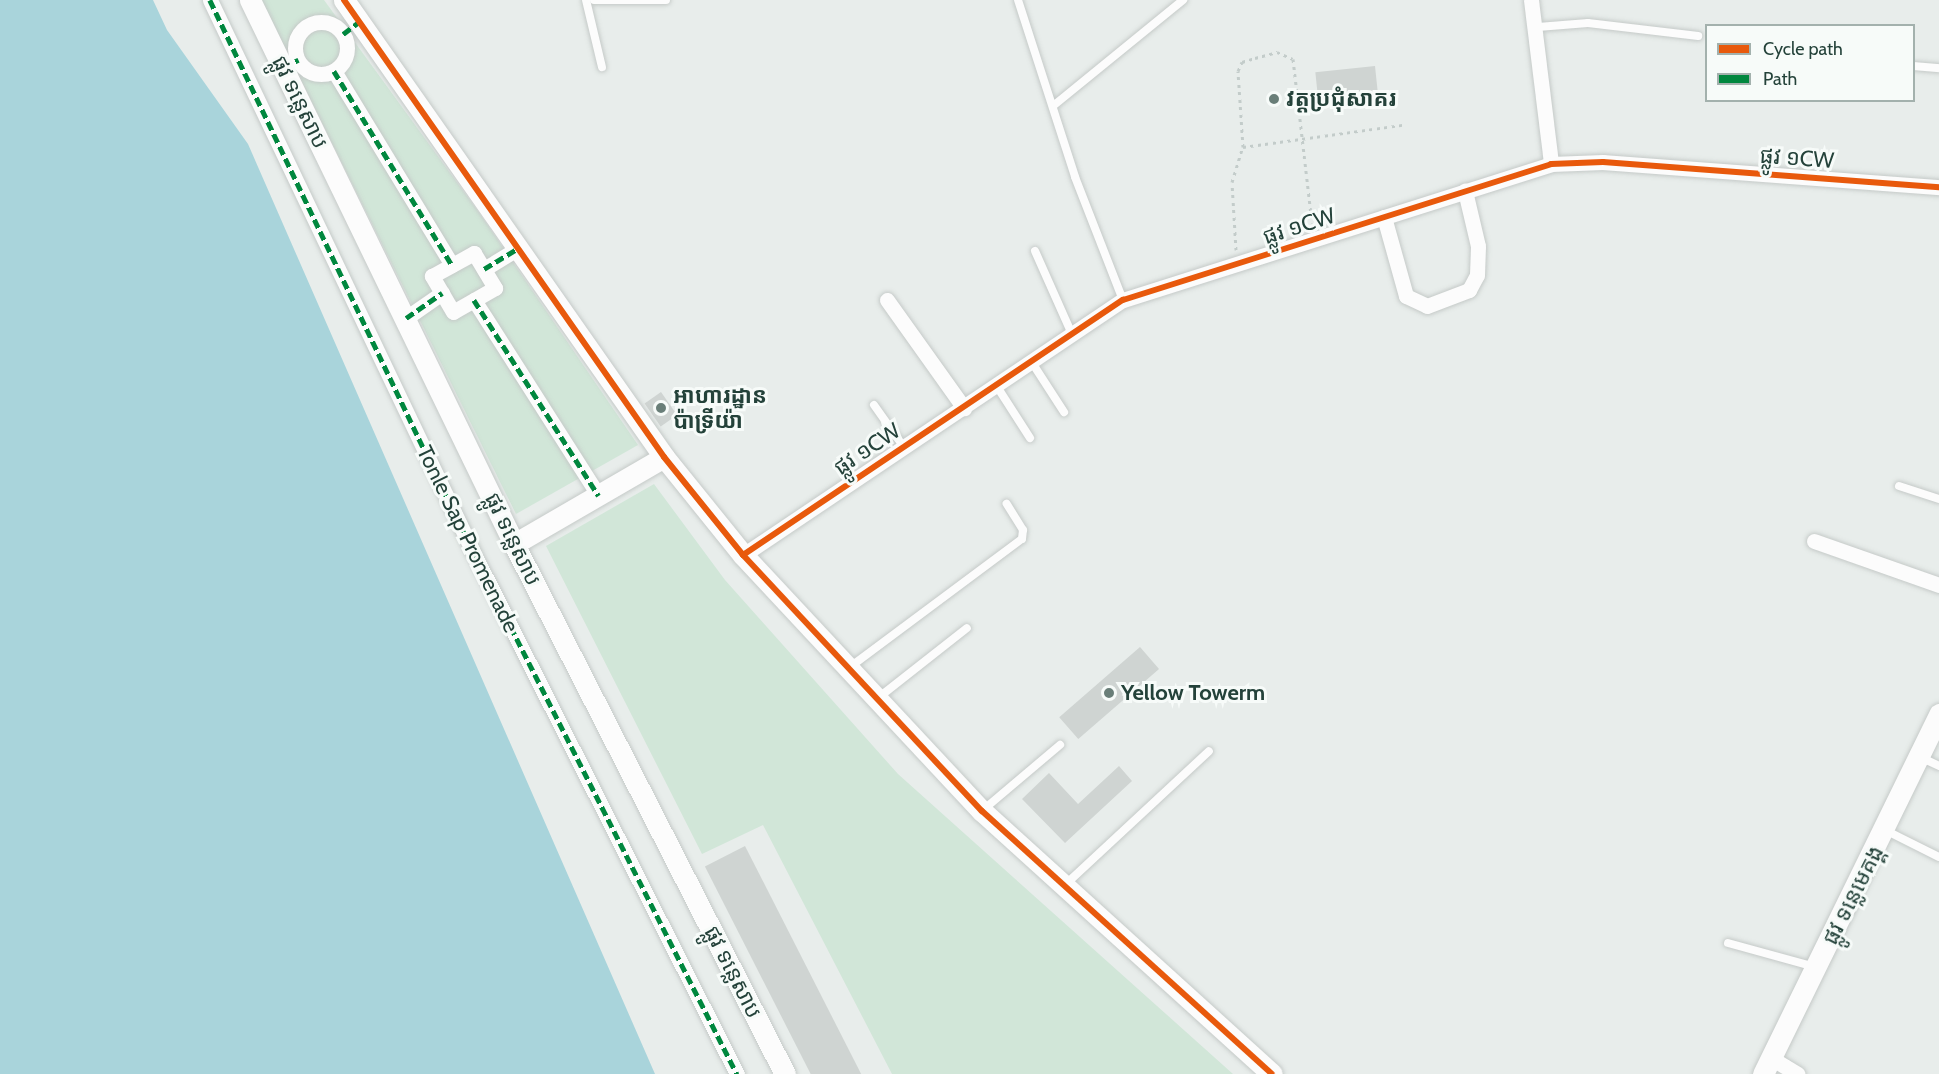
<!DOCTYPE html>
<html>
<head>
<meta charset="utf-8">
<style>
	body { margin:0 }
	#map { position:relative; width:1939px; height:1074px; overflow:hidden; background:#e8edeb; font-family:Cabin,"Noto Sans Khmer",sans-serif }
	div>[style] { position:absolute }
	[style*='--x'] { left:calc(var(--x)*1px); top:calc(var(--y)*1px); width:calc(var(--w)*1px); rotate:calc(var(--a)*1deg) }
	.green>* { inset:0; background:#d1e6d8 }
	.water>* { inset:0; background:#a9d4db }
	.building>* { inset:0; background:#cfd4d2; transform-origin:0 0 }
	.path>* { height:3px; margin-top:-1.5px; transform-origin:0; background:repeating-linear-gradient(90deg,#c3ccca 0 3px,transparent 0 7.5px) }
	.roads { filter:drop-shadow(0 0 2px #c5cac8) drop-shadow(0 0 2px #c5cac8) }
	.lane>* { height:8px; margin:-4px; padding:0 4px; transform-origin:4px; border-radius:4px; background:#fcfcfc }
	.street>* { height:15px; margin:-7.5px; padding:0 7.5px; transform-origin:7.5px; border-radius:7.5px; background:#fcfcfc }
	.street>.ring { margin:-7.5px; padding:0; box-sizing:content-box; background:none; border:15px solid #fcfcfc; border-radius:50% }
	.secondary>* { height:21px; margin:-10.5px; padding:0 10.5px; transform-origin:10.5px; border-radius:10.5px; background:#fcfcfc }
	.quiet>* { height:4.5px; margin-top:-2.25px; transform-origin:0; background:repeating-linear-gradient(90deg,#00873e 0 9px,transparent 0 13.5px) }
	.cycleway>* { height:6px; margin:-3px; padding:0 3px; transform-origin:3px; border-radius:3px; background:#e8590c }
	.dots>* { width:16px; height:16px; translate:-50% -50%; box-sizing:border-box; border:3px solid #f7fbf9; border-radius:50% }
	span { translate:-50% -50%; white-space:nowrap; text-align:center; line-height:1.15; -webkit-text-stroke:6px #f7fbf9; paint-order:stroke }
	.poi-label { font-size:22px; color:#24423a; font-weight:700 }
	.left { translate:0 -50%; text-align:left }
	.street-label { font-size:22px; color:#24423a }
	.legend { position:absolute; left:1705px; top:24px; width:210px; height:78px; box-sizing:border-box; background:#f7fbf9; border:2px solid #a3b1ad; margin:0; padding:8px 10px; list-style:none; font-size:18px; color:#24423a }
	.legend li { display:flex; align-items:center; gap:12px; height:30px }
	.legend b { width:30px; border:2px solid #a3b1ad }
</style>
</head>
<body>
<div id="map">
	<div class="green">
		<div style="clip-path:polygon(261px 0,324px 0,480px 214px,638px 445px,516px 514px)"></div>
		<div style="clip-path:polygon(654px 484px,725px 580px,898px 774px,1233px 1074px,892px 1074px,763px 825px,702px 854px,546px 546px)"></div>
	</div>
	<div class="water">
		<div style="clip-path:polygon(0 0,153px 0,167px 30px,248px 144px,655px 1074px,0 1074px)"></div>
	</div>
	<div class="building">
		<div style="left:1375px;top:66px;width:36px;height:60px;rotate:84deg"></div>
		<div style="left:661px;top:392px;width:28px;height:20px;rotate:55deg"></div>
		<div style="left:1140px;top:647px;width:29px;height:107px;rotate:49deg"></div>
		<div style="clip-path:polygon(1119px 766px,1132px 781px,1065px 843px,1022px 799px,1049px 773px,1078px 804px)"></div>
		<div style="left:745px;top:846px;width:256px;height:45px;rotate:63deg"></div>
	</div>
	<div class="path">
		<div style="--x:1243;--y:147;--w:161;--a:-7.9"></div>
		<div style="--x:1236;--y:250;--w:68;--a:-93.4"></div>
		<div style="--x:1232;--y:182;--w:37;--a:-73"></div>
		<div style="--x:1243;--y:147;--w:76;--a:-93.8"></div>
		<div style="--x:1238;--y:71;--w:10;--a:-66"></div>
		<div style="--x:1242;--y:62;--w:14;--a:-17"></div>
		<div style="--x:1255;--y:58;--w:23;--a:-15"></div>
		<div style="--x:1277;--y:52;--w:17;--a:24"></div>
		<div style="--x:1293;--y:59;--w:165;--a:83.4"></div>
	</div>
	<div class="roads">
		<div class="lane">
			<div style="--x:586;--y:0;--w:69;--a:76.6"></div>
			<div style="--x:594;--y:0;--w:72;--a:0"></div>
			<div style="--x:1018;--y:0;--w:186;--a:72.1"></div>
			<div style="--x:1075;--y:177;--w:132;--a:68.7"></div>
			<div style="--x:1538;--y:27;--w:50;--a:-4.6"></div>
			<div style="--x:1588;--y:23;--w:111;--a:6.7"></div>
			<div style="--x:1914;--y:66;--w:25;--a:5"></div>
			<div style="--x:1053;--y:106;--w:168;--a:-39.2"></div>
			<div style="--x:1035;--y:251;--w:89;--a:66"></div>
			<div style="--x:1031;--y:361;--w:61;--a:57.1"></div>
			<div style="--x:996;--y:385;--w:63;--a:57.3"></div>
			<div style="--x:874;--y:405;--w:50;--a:54.7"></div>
			<div style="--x:1899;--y:486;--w:42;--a:18"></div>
			<div style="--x:850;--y:667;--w:214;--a:-36.7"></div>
			<div style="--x:1022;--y:539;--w:9;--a:-84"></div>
			<div style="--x:1023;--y:530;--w:31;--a:-122"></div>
			<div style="--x:878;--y:698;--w:113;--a:-38.2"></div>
			<div style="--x:1920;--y:757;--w:21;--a:25"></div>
			<div style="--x:983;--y:810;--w:101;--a:-40.2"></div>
			<div style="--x:1885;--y:830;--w:60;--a:26.6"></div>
			<div style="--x:1066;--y:884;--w:195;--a:-42.9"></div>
			<div style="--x:1728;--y:943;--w:90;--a:15.4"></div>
		</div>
		<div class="street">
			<div style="--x:210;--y:0;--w:614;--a:64.52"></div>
			<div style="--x:474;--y:554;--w:583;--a:63.17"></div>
			<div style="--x:1531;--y:0;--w:165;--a:83"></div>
			<div class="ring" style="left:295px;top:22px;width:37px;height:37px"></div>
			<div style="--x:334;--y:71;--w:227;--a:58.7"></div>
			<div style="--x:1384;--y:217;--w:82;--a:74.4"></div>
			<div style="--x:1406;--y:296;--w:23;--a:25"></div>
			<div style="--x:1427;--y:306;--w:45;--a:-20.9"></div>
			<div style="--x:1469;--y:290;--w:17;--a:-62"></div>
			<div style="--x:1477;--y:275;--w:29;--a:-88"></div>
			<div style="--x:1478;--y:246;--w:57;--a:-103.3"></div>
			<div style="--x:474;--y:253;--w:41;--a:59"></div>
			<div style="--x:495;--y:288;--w:48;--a:150.3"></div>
			<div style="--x:453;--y:312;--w:42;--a:-120.3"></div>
			<div style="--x:432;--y:276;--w:48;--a:-28.7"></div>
			<div style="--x:484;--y:269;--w:42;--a:-31.4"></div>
			<div style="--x:474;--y:300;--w:232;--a:57.5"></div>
			<div style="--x:887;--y:300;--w:133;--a:54.5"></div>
			<div style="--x:406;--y:318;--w:44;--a:-34.8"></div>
			<div style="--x:1814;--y:541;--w:133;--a:19.4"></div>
			<div style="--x:743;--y:555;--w:458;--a:-33.9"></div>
			<div style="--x:1123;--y:300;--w:449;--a:-17.6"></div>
			<div style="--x:1551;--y:164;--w:52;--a:-2.2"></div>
			<div style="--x:1603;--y:162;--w:337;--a:4.3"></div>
			<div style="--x:1771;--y:1058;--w:31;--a:31"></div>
		</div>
		<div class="secondary">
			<div style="--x:250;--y:0;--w:605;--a:64.11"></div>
			<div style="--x:514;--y:544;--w:595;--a:62.92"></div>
			<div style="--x:344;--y:0;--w:558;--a:55"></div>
			<div style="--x:664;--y:457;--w:126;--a:51.1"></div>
			<div style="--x:743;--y:555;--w:350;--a:47"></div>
			<div style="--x:982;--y:811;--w:391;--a:42.2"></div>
			<div style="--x:514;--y:544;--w:173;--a:-30.1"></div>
			<div style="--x:1763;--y:1074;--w:401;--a:-63.9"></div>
		</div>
	</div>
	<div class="quiet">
		<div style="--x:210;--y:0;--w:614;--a:64.52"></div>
		<div style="--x:474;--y:554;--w:583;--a:63.17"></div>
		<div style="--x:343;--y:34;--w:21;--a:-37"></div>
		<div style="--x:283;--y:67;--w:17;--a:-25"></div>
		<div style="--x:334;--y:71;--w:227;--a:58.7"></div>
		<div style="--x:484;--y:269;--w:42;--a:-31.4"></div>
		<div style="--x:474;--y:300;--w:232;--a:57.5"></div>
		<div style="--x:406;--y:318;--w:44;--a:-34.8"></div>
	</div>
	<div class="cycleway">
		<div style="--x:344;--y:0;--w:558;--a:55"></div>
		<div style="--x:664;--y:457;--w:126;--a:51.1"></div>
		<div style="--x:743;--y:555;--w:350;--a:47"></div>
		<div style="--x:982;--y:811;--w:391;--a:42.2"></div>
		<div style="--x:743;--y:555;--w:458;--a:-33.9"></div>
		<div style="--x:1123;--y:300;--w:449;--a:-17.6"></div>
		<div style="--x:1551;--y:164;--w:52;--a:-2.2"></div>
		<div style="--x:1603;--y:162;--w:337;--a:4.3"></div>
	</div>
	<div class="dots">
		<div style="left:1274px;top:99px;background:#697e78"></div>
		<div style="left:661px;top:408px;background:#697e78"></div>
		<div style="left:1109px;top:693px;background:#697e78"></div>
	</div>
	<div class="poi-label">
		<span class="left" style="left:1286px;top:99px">វត្តប្រជុំសាគរ</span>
		<span class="left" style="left:673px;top:408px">អាហារដ្ឋាន<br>ប៉ាទ្រីយ៉ា</span>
		<span class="left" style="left:1121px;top:693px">Yellow Towerm</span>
	</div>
	<div class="street-label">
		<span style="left:300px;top:102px;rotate:64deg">ផ្លូវ ទន្លេសាប</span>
		<span style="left:1797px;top:158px;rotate:4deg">ផ្លូវ ១CW</span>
		<span style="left:1299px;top:226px;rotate:-18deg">ផ្លូវ ១CW</span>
		<span style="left:867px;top:449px;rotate:-34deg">ផ្លូវ ១CW</span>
		<span style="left:468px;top:539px;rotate:64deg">Tonle Sap Promenade</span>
		<span style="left:513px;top:539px;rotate:64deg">ផ្លូវ ទន្លេសាប</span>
		<span style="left:1853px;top:895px;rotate:-63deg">ផ្លូវ ទន្លេមេគង្គ</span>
		<span style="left:733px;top:972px;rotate:63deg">ផ្លូវ ទន្លេសាប</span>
	</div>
	<ul class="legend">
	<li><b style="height:8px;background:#e8590c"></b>Cycle path</li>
	<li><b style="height:8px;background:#00873e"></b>Path</li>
	</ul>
</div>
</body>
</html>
